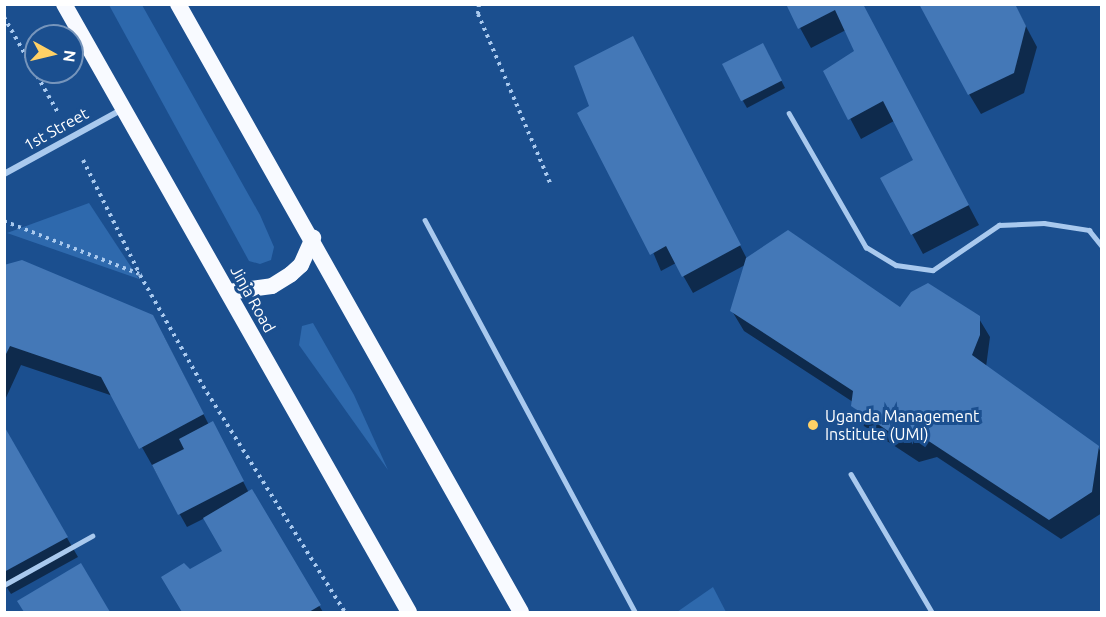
<!DOCTYPE html>
<html>
<head>
<meta charset="utf-8">
<style>
	body { margin:0 }
	#map { position:relative; width:1106px; height:617px; overflow:hidden; background:#1b4f8f; font-family:Ubuntu,sans-serif }
	div>[style] { position:absolute }
	[style*='--x'] { left:calc(var(--x)*1px); top:calc(var(--y)*1px); width:calc(var(--w)*1px); rotate:calc(var(--a)*1deg) }
	.green>* { inset:0; background:#2e69ad }
	.shadow>* { inset:0; background:#0007 }
	.building>* { inset:0; background:#4478b7; transform-origin:0 0 }
	.path>* { height:4px; margin-top:-2px; transform-origin:0; background:repeating-linear-gradient(90deg,#a9c9ee 0 3px,transparent 0 7.5px) }
	.service>* { height:4.5px; margin:-2.25px; padding:0 2.25px; transform-origin:2.25px; border-radius:2.25px; background:#a9c9ee }
	.minor>* { height:6px; margin:-3px; padding:0 3px; transform-origin:3px; border-radius:3px; background:#a9c9ee }
	.trunk>* { height:16px; margin:-8px; padding:0 8px; transform-origin:8px; border-radius:8px; background:#f8faff }
	.dots>* { width:16px; height:16px; translate:-50% -50%; box-sizing:border-box; border:3px solid #1b4f8f; border-radius:50% }
	span { translate:-50% -50%; white-space:nowrap; text-align:center; line-height:1.15; -webkit-text-stroke:6px #1b4f8f; paint-order:stroke }
	.street-label { font-size:16px; color:#fff }
	.poi-label { font-size:16px; color:#fff }
	.left { translate:0 -50%; text-align:left }
	.frame { position:absolute; inset:0; border:6px solid #fff; pointer-events:none }
	.north { position:absolute; left:24px; top:24px; width:60px; height:60px; box-sizing:border-box; background:#1b4f8f; border:2px solid #7695bc; border-radius:50%; rotate:98deg; font-size:16px; font-weight:700; line-height:24px; text-align:center; color:#fff }
	.north::after { content:''; display:block; margin:auto; width:21px; height:27px; background:#ffd166; clip-path:polygon(50% 0,100% 100%,50% 72%,0 100%) }
</style>
</head>
<body>
<div id="map">
	<div class="green">
		<div style="clip-path:polygon(109px 5px,142px 5px,260px 215px,274px 247px,271px 260px,260px 264px,249px 261px)"></div>
		<div style="clip-path:polygon(89px 203px,139px 279px,7px 233px)"></div>
		<div style="clip-path:polygon(313px 323px,354px 395px,388px 470px,299px 345px,302px 326px)"></div>
		<div style="clip-path:polygon(713px 587px,726px 612px,677px 612px)"></div>
	</div>
	<div class="shadow">
		<div style="clip-path:polygon(787px 4px,862px 4px,979px 225px,923px 254px,912px 234px,915px 161px,894px 121px,861px 139px,825px 71px,856px 51px,846px 30px,811px 48px)"></div>
		<div style="clip-path:polygon(1014px 4px,1037px 47px,1024px 93px,981px 114px,969px 94px)"></div>
		<div style="clip-path:polygon(767px 52px,785px 88px,747px 108px,743px 101px)"></div>
		<div style="clip-path:polygon(642px 55px,747px 259px,900px 309px,978px 317px,990px 337px,986px 367px,1098px 447px,1102px 454px,1102px 513px,1061px 539px,937px 457px,919px 462px,864px 426px,853px 402px,744px 331px,732px 311px,745px 265px,693px 293px,676px 263px,661px 271px,591px 106px)"></div>
		<div style="clip-path:polygon(4px 267px,164px 337px,209px 425px,220px 436px,249px 493px,323px 612px,183px 612px,163px 578px,190px 571px,224px 551px,205px 518px,187px 527px,113px 396px,21px 365px,4px 402px)"></div>
		<div style="clip-path:polygon(4px 428px,78px 557px,11px 594px,4px 583px)"></div>
		<div style="clip-path:polygon(80px 565px,109px 612px,26px 612px,19px 601px)"></div>
	</div>
	<div class="building">
		<div style="clip-path:polygon(786px 4px,863px 4px,969px 205px,911px 235px,880px 178px,913px 160px,883px 101px,848px 120px,823px 71px,854px 51px,835px 10px,798px 29px)"></div>
		<div style="clip-path:polygon(919px 4px,1015px 4px,1026px 26px,1014px 73px,968px 95px)"></div>
		<div style="clip-path:polygon(633px 36px,741px 245px,682px 277px,666px 246px,650px 255px,577px 113px,589px 106px,574px 66px)"></div>
		<div style="left:763px;top:43px;width:42px;height:46px;rotate:63deg"></div>
		<div style="clip-path:polygon(788px 230px,900px 307px,911px 292px,928px 283px,980px 316px,980px 335px,972px 355px,1099px 446px,1092px 492px,1049px 520px,924px 438px,906px 443px,851px 406px,853px 391px,730px 311px,746px 258px)"></div>
		<div style="clip-path:polygon(22px 260px,153px 315px,204px 414px,139px 449px,101px 377px,10px 346px,4px 358px,4px 265px)"></div>
		<div style="clip-path:polygon(213px 421px,244px 481px,178px 515px,152px 465px,184px 449px,179px 439px)"></div>
		<div style="clip-path:polygon(4px 426px,68px 537px,4px 572px)"></div>
		<div style="clip-path:polygon(252px 489px,321px 605px,309px 612px,182px 612px,161px 577px,184px 563px,190px 569px,222px 551px,203px 518px)"></div>
		<div style="clip-path:polygon(81px 563px,110px 612px,24px 612px,17px 601px)"></div>
	</div>
	<div class="path">
		<div style="--x:479;--y:4;--w:10;--a:96"></div>
		<div style="--x:478;--y:14;--w:184;--a:66.9"></div>
		<div style="--x:4;--y:17;--w:110;--a:60.6"></div>
		<div style="--x:83;--y:160;--w:128;--a:63.6"></div>
		<div style="--x:140;--y:275;--w:128;--a:60.4"></div>
		<div style="--x:203;--y:386;--w:267;--a:57.9"></div>
		<div style="--x:4;--y:221;--w:145;--a:21.4"></div>
	</div>
	<div class="service">
		<div style="--x:789;--y:113;--w:155;--a:60.1"></div>
		<div style="--x:866;--y:247;--w:35;--a:31"></div>
		<div style="--x:896;--y:265;--w:37;--a:8"></div>
		<div style="--x:933;--y:270;--w:80;--a:-34.3"></div>
		<div style="--x:999;--y:225;--w:45;--a:-2.5"></div>
		<div style="--x:1044;--y:223;--w:46;--a:8.8"></div>
		<div style="--x:1089;--y:230;--w:21;--a:51"></div>
		<div style="--x:425;--y:220;--w:445;--a:61.8"></div>
		<div style="--x:851;--y:474;--w:160;--a:59.6"></div>
		<div style="--x:4;--y:585;--w:101;--a:-29.1"></div>
	</div>
	<div class="minor">
		<div style="--x:4;--y:174;--w:133;--a:-28.7"></div>
	</div>
	<div class="trunk">
		<div style="--x:64;--y:4;--w:699;--a:60.43"></div>
		<div style="--x:178;--y:4;--w:698;--a:60.57"></div>
		<div style="--x:229;--y:292;--w:43;--a:-7.9"></div>
		<div style="--x:272;--y:286;--w:22;--a:-32"></div>
		<div style="--x:291;--y:274;--w:13;--a:-42"></div>
		<div style="--x:301;--y:265;--w:30;--a:-66"></div>
	</div>
	<div class="dots">
		<div style="left:813px;top:425px;background:#ffd166"></div>
	</div>
	<div class="street-label">
		<span style="left:56px;top:129px;rotate:-29deg">1st Street</span>
		<span style="left:253px;top:299px;rotate:61deg">Jinja Road</span>
	</div>
	<div class="poi-label">
		<span class="left" style="left:825px;top:425px">Uganda Management<br>Institute (UMI)</span>
	</div>
	<div class="frame"></div>
	<div class="north">N</div>
</div>
</body>
</html>
